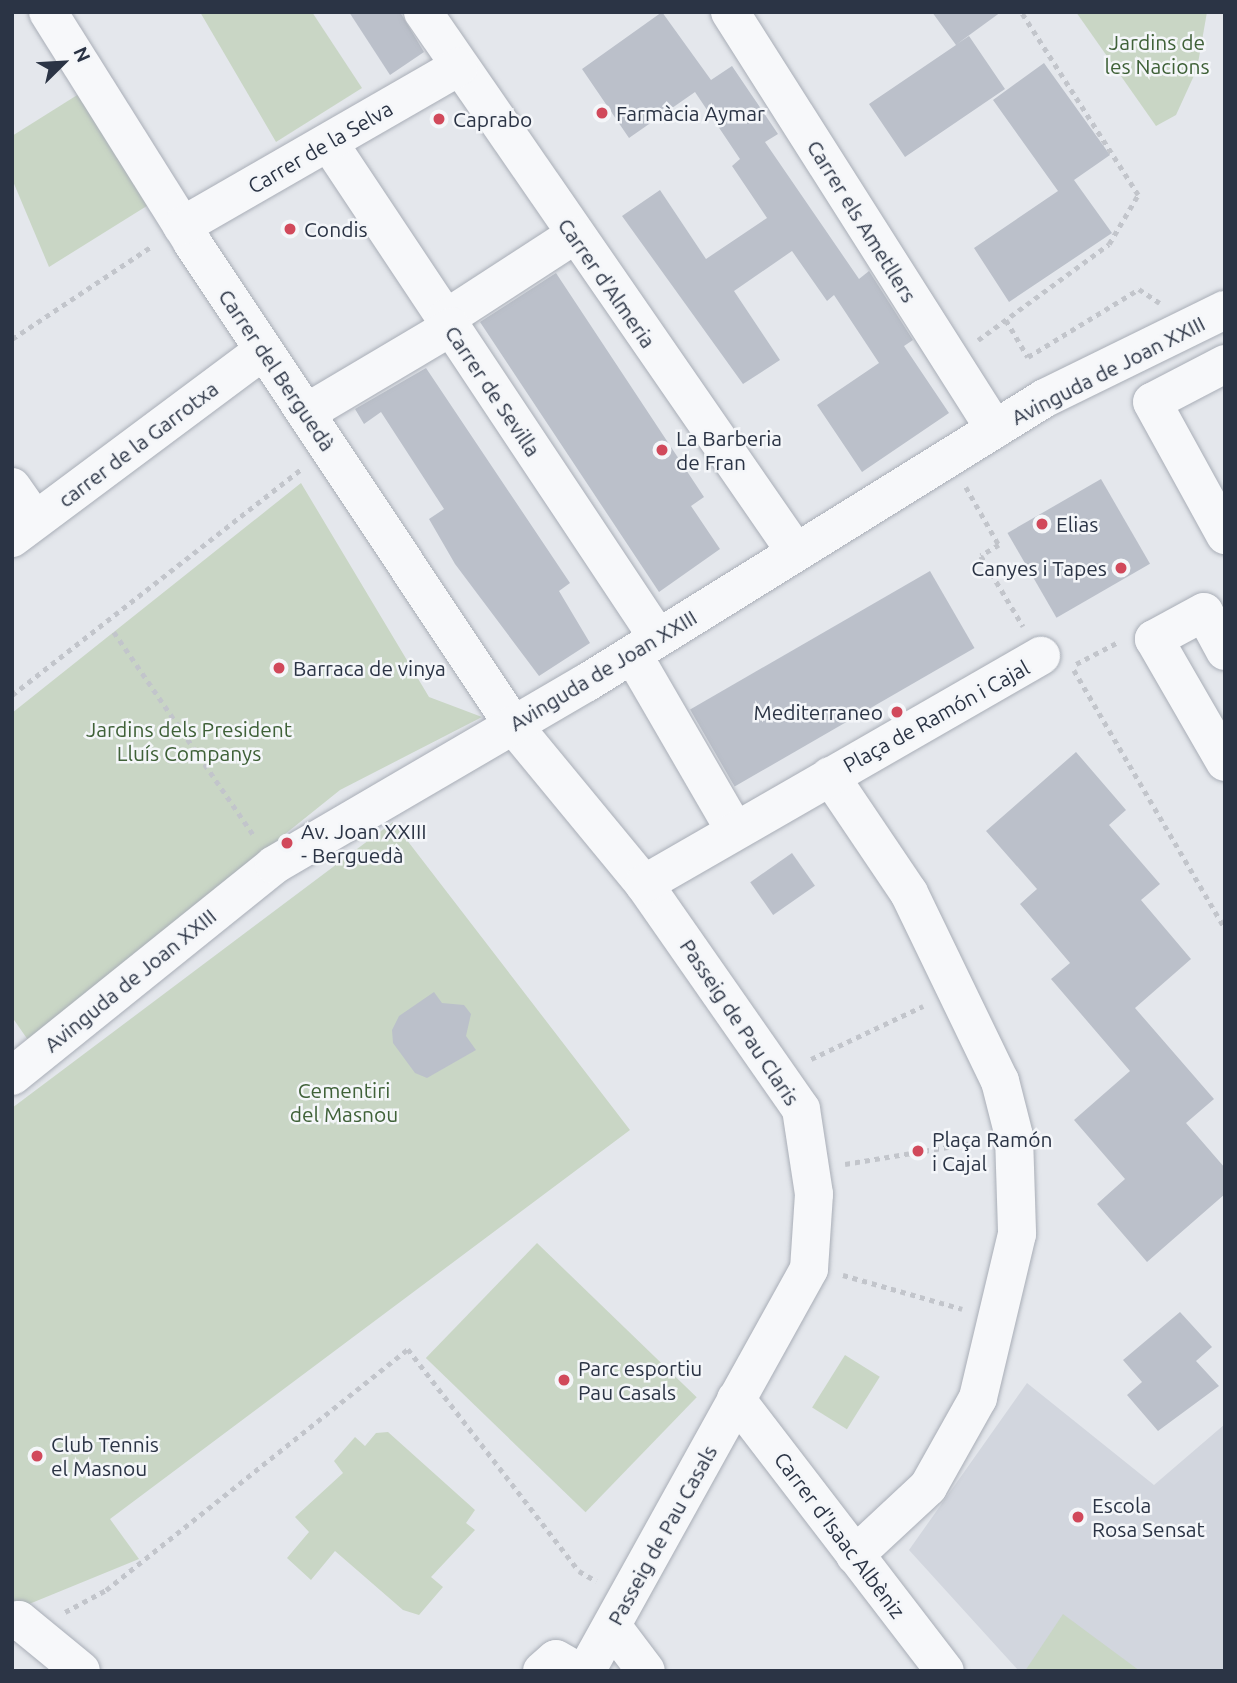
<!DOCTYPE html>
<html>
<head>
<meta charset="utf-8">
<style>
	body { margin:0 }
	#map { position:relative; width:1237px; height:1683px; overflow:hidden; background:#e4e7ec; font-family:Ubuntu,sans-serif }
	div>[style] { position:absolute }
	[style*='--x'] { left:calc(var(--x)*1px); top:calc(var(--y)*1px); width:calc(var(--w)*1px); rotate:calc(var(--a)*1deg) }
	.built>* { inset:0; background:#d2d6de }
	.green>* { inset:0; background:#c9d6c5; transform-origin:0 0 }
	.building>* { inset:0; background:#bbc0ca; transform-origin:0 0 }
	.path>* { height:4.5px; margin-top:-2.25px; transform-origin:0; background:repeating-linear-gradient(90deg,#c2c5cb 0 5px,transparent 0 10px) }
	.roads { filter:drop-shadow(0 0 2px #a9aeb7) drop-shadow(0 0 2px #a9aeb7) }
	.minor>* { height:38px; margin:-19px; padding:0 19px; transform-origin:19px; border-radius:19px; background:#f7f8fa }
	.dots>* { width:19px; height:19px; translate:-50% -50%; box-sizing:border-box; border:4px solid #f4f6f9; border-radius:50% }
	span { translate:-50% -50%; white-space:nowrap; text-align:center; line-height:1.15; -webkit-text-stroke:5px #f4f6f9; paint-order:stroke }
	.park-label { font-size:21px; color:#3f6138 }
	.poi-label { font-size:21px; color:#2b3445 }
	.left { translate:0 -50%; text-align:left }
	.right { translate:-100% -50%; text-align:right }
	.street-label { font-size:21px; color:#2b3445 }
	.frame { position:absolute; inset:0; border:14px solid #2b3445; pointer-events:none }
	.north { position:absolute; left:28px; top:28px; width:70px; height:70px; -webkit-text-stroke:5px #f4f6f9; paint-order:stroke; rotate:66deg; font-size:19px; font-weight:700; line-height:28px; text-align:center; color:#2b3445 }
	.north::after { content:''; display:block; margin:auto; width:24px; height:32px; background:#2b3445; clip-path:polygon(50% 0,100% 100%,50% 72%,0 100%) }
</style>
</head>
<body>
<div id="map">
	<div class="built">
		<div style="clip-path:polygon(1027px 1383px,1154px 1485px,1225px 1424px,1225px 1671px,1019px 1671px,909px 1550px)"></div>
	</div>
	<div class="green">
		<div style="clip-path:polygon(200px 12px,312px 12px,362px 88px,276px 142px)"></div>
		<div style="clip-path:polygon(1076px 12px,1207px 12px,1197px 69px,1176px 115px,1156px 126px)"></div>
		<div style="clip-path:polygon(90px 87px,158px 199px,49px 267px,12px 179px,12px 136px)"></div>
		<div style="clip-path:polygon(301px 483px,429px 697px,482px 717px,340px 790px,28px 1040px,12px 1017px,12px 713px)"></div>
		<div style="clip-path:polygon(393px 822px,630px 1130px,110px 1519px,139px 1559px,12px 1611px,12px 1108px)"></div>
		<div style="left:537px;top:1243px;width:222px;height:160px;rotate:44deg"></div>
		<div style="left:845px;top:1355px;width:41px;height:62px;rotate:32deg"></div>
		<div style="clip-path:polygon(388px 1432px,475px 1510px,466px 1523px,475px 1530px,431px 1577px,443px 1587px,419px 1615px,403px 1610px,335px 1551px,311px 1580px,287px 1558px,309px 1532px,295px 1517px,343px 1473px,334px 1461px,355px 1437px,365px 1446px,376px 1433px)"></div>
		<div style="clip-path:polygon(1063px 1614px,1140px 1671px,1025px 1671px)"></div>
	</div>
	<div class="building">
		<div style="clip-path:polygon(349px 12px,400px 12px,424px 52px,390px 75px)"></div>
		<div style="clip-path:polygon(662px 12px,711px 80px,732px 66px,778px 134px,765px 142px,859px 279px,869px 271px,913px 340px,904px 346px,949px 413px,862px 472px,817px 405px,879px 363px,834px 295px,827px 301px,792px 251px,734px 291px,780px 360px,743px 384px,622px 216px,660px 190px,706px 259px,767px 218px,732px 166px,740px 159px,695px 92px,629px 138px,582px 69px)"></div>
		<div style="clip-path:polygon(932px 12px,1001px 12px,957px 44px,969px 36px,1005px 89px,905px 157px,869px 104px,956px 45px)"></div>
		<div style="clip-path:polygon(1044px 63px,1110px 155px,1074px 180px,1112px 233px,1009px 302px,974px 248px,1058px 191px,993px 100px)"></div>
		<div style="clip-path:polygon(556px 273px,704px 497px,691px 506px,720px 549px,659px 592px,480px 322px)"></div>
		<div style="clip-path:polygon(426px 368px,570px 583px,559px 591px,590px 643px,539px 676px,455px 564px,429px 519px,444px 509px,381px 412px,364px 424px,355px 409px)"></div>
		<div style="left:1101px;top:479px;width:98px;height:108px;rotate:60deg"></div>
		<div style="left:930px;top:571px;width:89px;height:277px;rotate:60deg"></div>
		<div style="clip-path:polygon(1076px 752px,1126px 810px,1109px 825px,1160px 884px,1141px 900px,1191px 959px,1135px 1008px,1214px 1099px,1186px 1123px,1225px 1168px,1225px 1194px,1147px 1262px,1097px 1204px,1125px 1179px,1074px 1120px,1130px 1071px,1051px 979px,1070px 963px,1020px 904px,1037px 889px,986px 831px)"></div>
		<div style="left:792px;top:853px;width:40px;height:51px;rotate:55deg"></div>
		<div style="clip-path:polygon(434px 992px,442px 1003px,464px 1005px,471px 1014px,466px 1036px,476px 1050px,427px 1078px,415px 1073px,393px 1043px,392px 1030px,399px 1016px)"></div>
		<div style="clip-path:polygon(1180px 1312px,1212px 1347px,1196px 1361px,1219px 1386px,1158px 1431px,1127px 1395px,1142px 1382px,1123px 1360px)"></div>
	</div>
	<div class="path">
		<div style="--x:1006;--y:320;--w:43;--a:59.3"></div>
		<div style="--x:1028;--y:357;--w:130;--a:-31.5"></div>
		<div style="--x:1139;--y:289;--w:25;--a:34"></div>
		<div style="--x:12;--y:339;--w:168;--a:-33.6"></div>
		<div style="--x:978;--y:340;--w:162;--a:-36.2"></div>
		<div style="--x:1109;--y:244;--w:57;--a:-59.4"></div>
		<div style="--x:1138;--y:195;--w:217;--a:-122.6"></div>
		<div style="--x:966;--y:487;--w:67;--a:60.4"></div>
		<div style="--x:999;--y:545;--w:21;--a:149"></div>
		<div style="--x:981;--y:556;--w:82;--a:59"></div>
		<div style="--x:114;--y:632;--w:247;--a:55.5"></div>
		<div style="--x:1076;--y:664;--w:47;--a:-27.6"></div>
		<div style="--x:1074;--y:670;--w:299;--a:59.7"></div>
		<div style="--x:12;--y:695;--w:367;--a:-38"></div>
		<div style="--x:811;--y:1059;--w:124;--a:-25.3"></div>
		<div style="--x:845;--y:1164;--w:135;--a:-9.4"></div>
		<div style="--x:843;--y:1275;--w:124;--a:15.9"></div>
		<div style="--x:65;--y:1612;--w:47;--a:-28.2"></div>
		<div style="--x:106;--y:1590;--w:386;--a:-38.6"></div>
		<div style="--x:408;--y:1349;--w:280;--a:52.4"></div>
		<div style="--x:579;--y:1571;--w:20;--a:30"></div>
	</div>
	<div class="roads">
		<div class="minor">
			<div style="--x:48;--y:12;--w:271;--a:57.9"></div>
			<div style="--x:192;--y:242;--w:580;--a:56.39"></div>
			<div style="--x:513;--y:725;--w:206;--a:50.5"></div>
			<div style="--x:644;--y:884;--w:274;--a:55.1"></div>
			<div style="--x:801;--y:1109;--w:86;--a:81.3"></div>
			<div style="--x:814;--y:1194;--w:75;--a:93.8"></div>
			<div style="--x:809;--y:1269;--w:460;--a:119"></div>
			<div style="--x:423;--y:12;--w:655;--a:55.39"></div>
			<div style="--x:730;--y:12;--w:494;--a:57.6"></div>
			<div style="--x:329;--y:143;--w:594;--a:56.39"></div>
			<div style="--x:182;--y:226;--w:319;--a:-29.9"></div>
			<div style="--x:445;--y:319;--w:153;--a:-33"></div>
			<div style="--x:1225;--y:364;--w:82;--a:152.5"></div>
			<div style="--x:1152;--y:402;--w:152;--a:61.2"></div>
			<div style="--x:306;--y:413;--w:169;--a:-30.7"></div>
			<div style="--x:12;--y:487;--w:40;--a:55.1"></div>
			<div style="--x:12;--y:538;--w:314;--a:-36.7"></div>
			<div style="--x:1225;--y:651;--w:44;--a:-118.3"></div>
			<div style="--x:1204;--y:612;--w:57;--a:151.6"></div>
			<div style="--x:1154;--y:639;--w:142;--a:60"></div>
			<div style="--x:633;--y:655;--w:203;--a:59.9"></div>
			<div style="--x:830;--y:776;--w:141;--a:56"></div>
			<div style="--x:909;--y:893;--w:209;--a:64.2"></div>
			<div style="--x:1000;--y:1081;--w:57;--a:75.7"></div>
			<div style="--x:1014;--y:1136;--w:98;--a:88.2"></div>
			<div style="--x:1017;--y:1234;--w:169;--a:103.4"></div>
			<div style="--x:978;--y:1398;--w:102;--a:119.3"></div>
			<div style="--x:928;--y:1487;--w:100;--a:137"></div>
			<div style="--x:644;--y:884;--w:458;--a:-29.9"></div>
			<div style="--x:12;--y:1076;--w:336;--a:-38.8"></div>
			<div style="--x:274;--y:865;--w:361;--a:-30.3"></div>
			<div style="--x:586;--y:683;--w:540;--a:-31.84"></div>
			<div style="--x:1045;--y:398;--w:200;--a:-26.1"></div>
			<div style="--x:736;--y:1399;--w:343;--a:52.5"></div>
			<div style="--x:12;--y:1622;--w:7;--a:-16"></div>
			<div style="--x:19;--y:1620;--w:80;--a:39.4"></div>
			<div style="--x:612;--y:1626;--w:56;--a:52.9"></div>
			<div style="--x:542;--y:1671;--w:18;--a:-41"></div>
			<div style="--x:556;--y:1659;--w:24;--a:30"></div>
		</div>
	</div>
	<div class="dots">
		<div style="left:602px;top:113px;background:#d1495b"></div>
		<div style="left:439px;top:119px;background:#d1495b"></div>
		<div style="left:290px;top:229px;background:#d1495b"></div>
		<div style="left:662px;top:450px;background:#d1495b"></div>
		<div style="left:1042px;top:524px;background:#d1495b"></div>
		<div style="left:1121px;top:568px;background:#d1495b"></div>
		<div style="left:279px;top:668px;background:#d1495b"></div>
		<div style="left:897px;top:712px;background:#d1495b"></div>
		<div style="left:287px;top:843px;background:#d1495b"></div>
		<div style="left:918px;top:1151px;background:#d1495b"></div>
		<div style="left:564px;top:1380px;background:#d1495b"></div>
		<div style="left:37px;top:1456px;background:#d1495b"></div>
		<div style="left:1078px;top:1517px;background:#d1495b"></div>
	</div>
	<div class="park-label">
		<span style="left:1157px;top:54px">Jardins de<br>les Nacions</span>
		<span style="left:189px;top:741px">Jardins dels President<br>Lluís Companys</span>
		<span style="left:344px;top:1102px">Cementiri<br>del Masnou</span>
	</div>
	<div class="poi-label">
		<span class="left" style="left:616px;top:113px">Farmàcia Aymar</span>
		<span class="left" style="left:453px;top:119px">Caprabo</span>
		<span class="left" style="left:304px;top:229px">Condis</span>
		<span class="left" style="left:676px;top:450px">La Barberia<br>de Fran</span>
		<span class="left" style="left:1056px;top:524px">Elias</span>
		<span class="right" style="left:1107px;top:568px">Canyes i Tapes</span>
		<span class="left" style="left:293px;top:668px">Barraca de vinya</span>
		<span class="right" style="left:883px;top:712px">Mediterraneo</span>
		<span class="left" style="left:301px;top:843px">Av. Joan XXIII<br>- Berguedà</span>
		<span class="left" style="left:932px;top:1151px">Plaça Ramón<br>i Cajal</span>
		<span class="left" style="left:578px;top:1380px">Parc esportiu<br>Pau Casals</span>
		<span class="left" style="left:51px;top:1456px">Club Tennis<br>el Masnou</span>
		<span class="left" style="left:1092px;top:1517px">Escola<br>Rosa Sensat</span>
	</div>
	<div class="street-label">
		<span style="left:320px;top:147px;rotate:-30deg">Carrer de la Selva</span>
		<span style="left:862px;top:221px;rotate:58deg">Carrer els Ametllers</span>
		<span style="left:607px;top:283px;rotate:55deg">Carrer d'Almeria</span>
		<span style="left:277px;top:370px;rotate:56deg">Carrer del Berguedà</span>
		<span style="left:1108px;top:370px;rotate:-27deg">Avinguda de Joan XXIII</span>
		<span style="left:493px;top:391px;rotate:56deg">Carrer de Sevilla</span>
		<span style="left:138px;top:444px;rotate:-37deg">carrer de la Garrotxa</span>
		<span style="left:603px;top:670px;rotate:-31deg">Avinguda de Joan XXIII</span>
		<span style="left:936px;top:716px;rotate:-29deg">Plaça de Ramón i Cajal</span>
		<span style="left:130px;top:980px;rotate:-39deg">Avinguda de Joan XXIII</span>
		<span style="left:740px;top:1022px;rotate:56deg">Passeig de Pau Claris</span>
		<span style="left:662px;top:1535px;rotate:-61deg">Passeig de Pau Casals</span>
		<span style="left:840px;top:1535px;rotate:53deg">Carrer d'Isaac Albèniz</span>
	</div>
	<div class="frame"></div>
	<div class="north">N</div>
</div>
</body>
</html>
